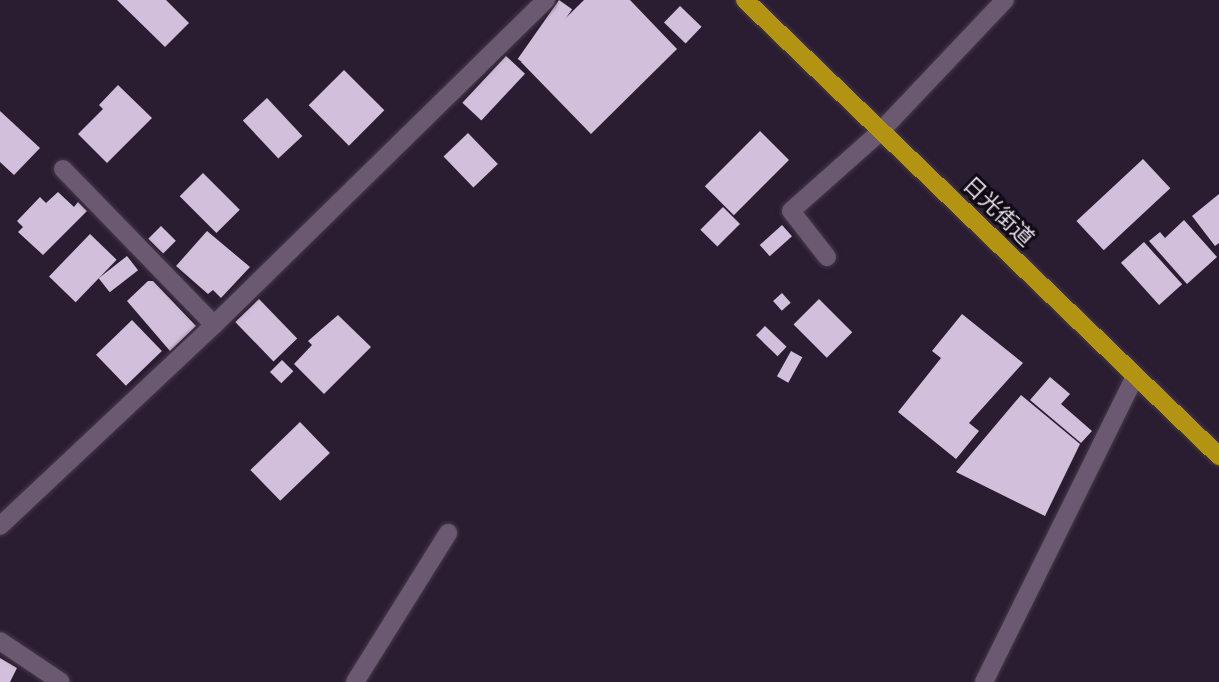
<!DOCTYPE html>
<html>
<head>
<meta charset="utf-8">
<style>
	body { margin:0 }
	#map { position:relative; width:1219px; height:682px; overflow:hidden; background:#2a1c31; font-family:"Alegreya Sans","Noto Sans JP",sans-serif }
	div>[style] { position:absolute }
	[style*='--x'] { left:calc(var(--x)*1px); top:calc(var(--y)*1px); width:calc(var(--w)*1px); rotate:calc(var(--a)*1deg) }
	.building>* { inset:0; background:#d2bfdb; transform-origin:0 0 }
	.roads { filter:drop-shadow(0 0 2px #45394a) drop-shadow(0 0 2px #45394a) }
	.minor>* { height:18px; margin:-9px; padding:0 9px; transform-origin:9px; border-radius:9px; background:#6a5971 }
	.highway>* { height:18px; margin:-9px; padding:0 9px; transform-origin:9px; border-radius:9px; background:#b29312 }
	span { translate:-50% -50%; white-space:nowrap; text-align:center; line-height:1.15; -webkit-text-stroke:6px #0f0912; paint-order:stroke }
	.street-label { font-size:22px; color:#e5dcea }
</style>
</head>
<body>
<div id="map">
	<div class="building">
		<div style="clip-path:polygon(117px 0,166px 0,189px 23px,165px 47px)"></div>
		<div style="left:559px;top:0;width:16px;height:72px;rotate:35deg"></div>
		<div style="clip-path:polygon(584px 0,630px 0,677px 49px,591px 134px,521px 62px)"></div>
		<div style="left:680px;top:6px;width:30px;height:23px;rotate:44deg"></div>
		<div style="left:506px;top:56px;width:26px;height:64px;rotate:43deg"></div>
		<div style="left:344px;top:70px;width:57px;height:50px;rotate:45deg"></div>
		<div style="clip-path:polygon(118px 85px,152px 118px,107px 163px,78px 134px,103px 109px,99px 105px)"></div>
		<div style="left:267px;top:98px;width:52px;height:33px;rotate:47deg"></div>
		<div style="clip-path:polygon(0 111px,40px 148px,14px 175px,0 162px)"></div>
		<div style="left:760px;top:131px;width:41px;height:78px;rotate:45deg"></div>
		<div style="left:468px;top:133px;width:43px;height:34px;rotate:46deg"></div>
		<div style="left:1143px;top:159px;width:40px;height:91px;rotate:47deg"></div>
		<div style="left:203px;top:173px;width:52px;height:33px;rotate:45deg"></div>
		<div style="clip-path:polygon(58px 192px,74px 207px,78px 202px,87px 211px,43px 255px,18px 232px,23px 227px,17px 221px,40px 197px,46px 203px)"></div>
		<div style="clip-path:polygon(1219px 194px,1219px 243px,1215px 246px,1192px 216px)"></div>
		<div style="left:723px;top:207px;width:24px;height:32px;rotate:45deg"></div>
		<div style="clip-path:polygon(1184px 220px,1217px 257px,1187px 284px,1149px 241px,1160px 232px,1165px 238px)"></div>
		<div style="left:782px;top:225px;width:15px;height:30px;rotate:48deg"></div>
		<div style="left:161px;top:226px;width:21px;height:18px;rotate:45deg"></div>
		<div style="clip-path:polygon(207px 231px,250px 267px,221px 298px,213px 290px,208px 294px,176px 266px)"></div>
		<div style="left:90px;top:234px;width:37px;height:59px;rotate:44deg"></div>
		<div style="left:1144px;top:242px;width:57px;height:31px;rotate:48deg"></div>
		<div style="left:127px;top:256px;width:18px;height:36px;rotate:52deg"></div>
		<div style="clip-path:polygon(148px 281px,153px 281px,196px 326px,170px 351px,127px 301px)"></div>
		<div style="left:782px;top:293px;width:13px;height:12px;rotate:48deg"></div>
		<div style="left:259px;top:299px;width:55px;height:33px;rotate:46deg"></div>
		<div style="left:819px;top:299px;width:47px;height:36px;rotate:45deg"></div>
		<div style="clip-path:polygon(962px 314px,1023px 363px,969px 423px,979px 431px,956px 459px,898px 412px,941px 358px,932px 351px)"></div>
		<div style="clip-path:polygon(338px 315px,371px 347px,324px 394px,294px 364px,312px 345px,308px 341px)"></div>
		<div style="left:132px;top:320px;width:43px;height:50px;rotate:46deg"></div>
		<div style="left:765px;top:326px;width:30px;height:13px;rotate:44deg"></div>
		<div style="left:791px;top:351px;width:13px;height:29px;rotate:29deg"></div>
		<div style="left:282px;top:360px;width:16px;height:17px;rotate:45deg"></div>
		<div style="clip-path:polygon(1050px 377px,1070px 394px,1061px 404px,1092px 431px,1081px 443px,1030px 400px)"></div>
		<div style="clip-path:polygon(1021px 395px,1080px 444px,1045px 516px,956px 472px)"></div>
		<div style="left:300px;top:422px;width:43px;height:69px;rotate:46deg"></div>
		<div style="clip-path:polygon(0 658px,17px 668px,10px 682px,0 682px)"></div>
	</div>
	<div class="roads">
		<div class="minor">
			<div style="--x:63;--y:169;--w:217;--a:45.9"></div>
			<div style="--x:827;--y:257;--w:58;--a:-128"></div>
			<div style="--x:791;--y:211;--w:119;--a:-41.6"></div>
			<div style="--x:880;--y:132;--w:182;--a:-46.6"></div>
			<div style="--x:0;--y:526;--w:294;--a:-43.2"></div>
			<div style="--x:214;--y:325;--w:465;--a:-44.4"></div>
			<div style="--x:0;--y:641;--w:73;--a:33.9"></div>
			<div style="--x:355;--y:682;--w:176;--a:-58"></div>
			<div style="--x:984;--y:682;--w:341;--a:-63.7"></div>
		</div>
		<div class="highway">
			<div style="--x:745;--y:0;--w:658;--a:43.89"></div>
		</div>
	</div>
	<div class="street-label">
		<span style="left:998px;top:212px;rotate:44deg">日光街道</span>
	</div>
</div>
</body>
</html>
